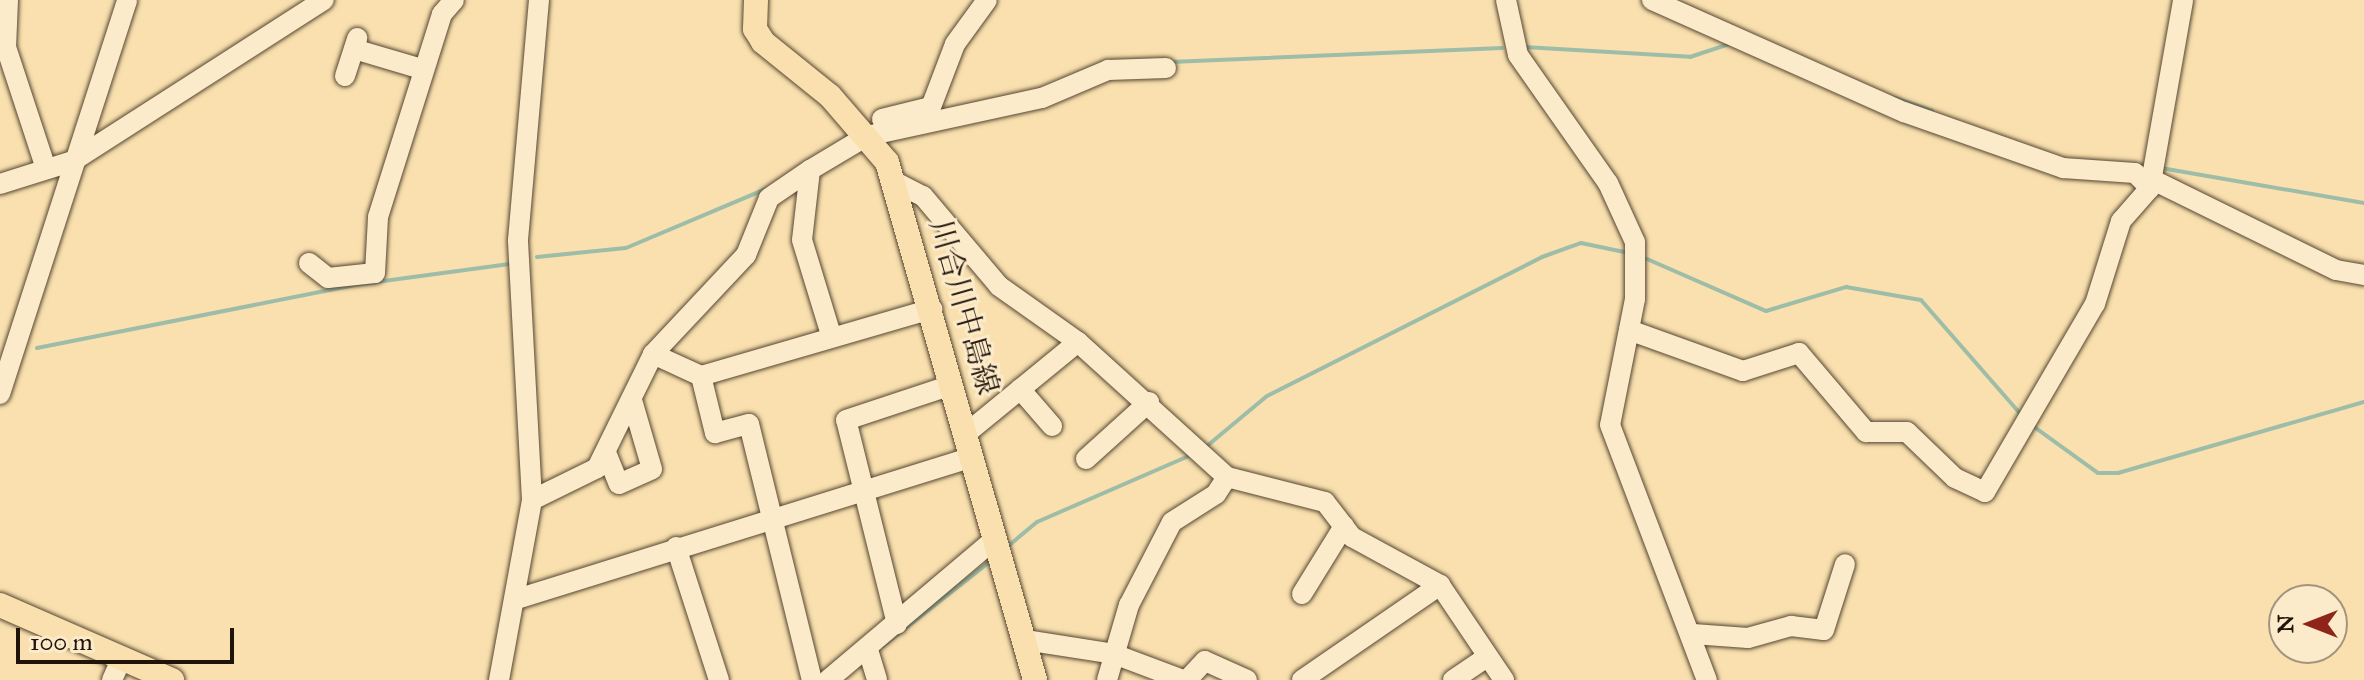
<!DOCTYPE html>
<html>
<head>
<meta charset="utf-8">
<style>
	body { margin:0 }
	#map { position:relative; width:2364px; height:680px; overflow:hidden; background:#f9e0ae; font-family:"IM FELL Great Primer","Noto Serif JP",serif }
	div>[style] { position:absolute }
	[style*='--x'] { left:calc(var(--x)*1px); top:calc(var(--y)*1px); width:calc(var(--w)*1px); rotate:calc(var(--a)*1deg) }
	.stream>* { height:4px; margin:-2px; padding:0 2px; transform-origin:2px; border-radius:2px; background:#9ebda8 }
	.roads { filter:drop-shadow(0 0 2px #564633) drop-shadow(0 0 2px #564633) }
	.minor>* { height:20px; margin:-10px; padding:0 10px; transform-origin:10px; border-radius:10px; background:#fbebca }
	.major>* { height:24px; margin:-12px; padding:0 12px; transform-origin:12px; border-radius:12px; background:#f9e0ae }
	span { translate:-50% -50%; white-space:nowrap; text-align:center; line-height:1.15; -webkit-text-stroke:6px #fbebca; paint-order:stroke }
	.street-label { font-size:30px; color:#20130a }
	.north { position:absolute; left:2268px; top:584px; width:80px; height:80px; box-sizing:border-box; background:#fbebca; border:2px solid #a3957d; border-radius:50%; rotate:270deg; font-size:22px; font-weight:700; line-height:32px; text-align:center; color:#20130a }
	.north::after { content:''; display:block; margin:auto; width:28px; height:36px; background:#8f2418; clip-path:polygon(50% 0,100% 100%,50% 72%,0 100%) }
	.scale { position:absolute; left:16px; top:628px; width:218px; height:36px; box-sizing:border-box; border:4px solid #20130a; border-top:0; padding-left:10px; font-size:24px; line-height:28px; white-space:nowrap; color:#20130a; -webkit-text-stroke:6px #fbebca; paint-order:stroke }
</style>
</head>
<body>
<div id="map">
	<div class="stream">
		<div style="--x:1524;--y:47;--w:166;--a:3.4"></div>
		<div style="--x:1690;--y:57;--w:41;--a:-18.4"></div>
		<div style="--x:1170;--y:62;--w:332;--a:-2.4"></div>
		<div style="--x:1895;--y:98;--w:39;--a:19"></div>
		<div style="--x:2161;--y:168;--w:206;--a:9.8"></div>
		<div style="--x:537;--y:257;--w:89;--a:-5.8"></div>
		<div style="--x:626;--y:248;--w:152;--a:-22.9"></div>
		<div style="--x:1647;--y:259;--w:130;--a:23.6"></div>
		<div style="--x:1766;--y:311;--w:84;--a:-16.7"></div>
		<div style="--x:1846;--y:287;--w:76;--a:9.8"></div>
		<div style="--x:1921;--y:300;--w:155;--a:48.9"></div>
		<div style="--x:37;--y:348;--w:323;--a:-11.2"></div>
		<div style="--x:354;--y:285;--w:157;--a:-7.7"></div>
		<div style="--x:2033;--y:426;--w:80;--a:35.9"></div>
		<div style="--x:2098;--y:473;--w:20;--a:0"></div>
		<div style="--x:2118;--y:473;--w:256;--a:-16.1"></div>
		<div style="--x:1207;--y:446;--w:78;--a:-39.8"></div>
		<div style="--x:1267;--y:396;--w:308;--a:-26.8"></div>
		<div style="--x:1542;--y:257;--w:41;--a:-19.7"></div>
		<div style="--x:1581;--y:243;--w:49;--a:11.8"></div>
		<div style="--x:1007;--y:547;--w:39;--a:-40"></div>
		<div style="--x:1037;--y:522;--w:168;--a:-23.5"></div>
		<div style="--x:883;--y:646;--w:139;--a:-38.3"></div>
	</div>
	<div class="roads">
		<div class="minor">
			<div style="--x:8;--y:0;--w:47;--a:92.4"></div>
			<div style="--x:6;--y:47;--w:128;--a:71.8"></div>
			<div style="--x:1506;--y:0;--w:56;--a:77.7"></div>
			<div style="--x:1518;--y:55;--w:156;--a:54.9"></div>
			<div style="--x:1608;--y:183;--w:65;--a:65.4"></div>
			<div style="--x:1635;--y:242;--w:57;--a:90"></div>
			<div style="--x:1635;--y:299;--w:128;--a:101.2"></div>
			<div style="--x:1610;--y:425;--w:273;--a:69.2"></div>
			<div style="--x:1652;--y:0;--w:276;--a:24"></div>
			<div style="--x:1904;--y:112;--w:169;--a:19.4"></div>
			<div style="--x:2063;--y:168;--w:72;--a:4"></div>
			<div style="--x:2135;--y:173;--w:21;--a:45"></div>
			<div style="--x:2150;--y:188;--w:191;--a:-80"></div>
			<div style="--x:354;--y:49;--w:71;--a:16.4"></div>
			<div style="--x:345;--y:76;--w:40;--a:-72"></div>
			<div style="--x:882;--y:119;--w:50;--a:-13.8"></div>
			<div style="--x:931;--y:107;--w:67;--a:-69.1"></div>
			<div style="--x:955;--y:44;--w:54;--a:-54"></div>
			<div style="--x:810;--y:170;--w:70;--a:96.5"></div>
			<div style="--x:802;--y:240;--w:99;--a:73"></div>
			<div style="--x:2153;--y:180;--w:204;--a:26.2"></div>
			<div style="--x:2336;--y:270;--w:28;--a:10"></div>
			<div style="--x:895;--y:182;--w:31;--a:27"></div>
			<div style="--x:923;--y:196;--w:118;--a:49.8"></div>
			<div style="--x:999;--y:286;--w:97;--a:35.3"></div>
			<div style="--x:1078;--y:342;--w:201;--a:42.2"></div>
			<div style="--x:1227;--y:477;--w:101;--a:14.3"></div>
			<div style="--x:1325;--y:502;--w:44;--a:52.4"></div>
			<div style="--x:1352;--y:537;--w:100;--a:28.6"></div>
			<div style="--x:1440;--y:585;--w:115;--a:56"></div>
			<div style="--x:0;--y:184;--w:77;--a:-17.5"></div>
			<div style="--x:73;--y:161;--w:298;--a:-32.7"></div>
			<div style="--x:309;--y:263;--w:24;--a:38"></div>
			<div style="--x:328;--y:278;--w:47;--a:-6.1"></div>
			<div style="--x:375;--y:273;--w:56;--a:-86.9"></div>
			<div style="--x:378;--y:217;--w:213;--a:-72.5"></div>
			<div style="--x:442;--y:14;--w:18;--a:-49"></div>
			<div style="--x:1629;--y:330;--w:121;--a:19.8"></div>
			<div style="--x:1743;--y:371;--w:59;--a:-17.8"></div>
			<div style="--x:1799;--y:353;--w:104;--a:49.7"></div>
			<div style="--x:1866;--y:432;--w:41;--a:0"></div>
			<div style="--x:1907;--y:432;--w:66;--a:43.8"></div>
			<div style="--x:1955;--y:478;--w:33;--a:25"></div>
			<div style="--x:1985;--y:492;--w:218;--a:-59.7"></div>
			<div style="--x:2095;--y:304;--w:87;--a:-72.6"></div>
			<div style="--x:2121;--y:221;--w:44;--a:-48.7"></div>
			<div style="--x:653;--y:354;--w:53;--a:24.6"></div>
			<div style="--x:701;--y:376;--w:241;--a:-16.2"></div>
			<div style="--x:701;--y:376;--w:59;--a:76.2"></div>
			<div style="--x:715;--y:433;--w:35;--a:-15"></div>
			<div style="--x:749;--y:424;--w:264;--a:76.2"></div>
			<div style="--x:1020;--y:389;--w:49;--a:49.1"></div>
			<div style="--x:0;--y:394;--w:414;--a:-72.1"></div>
			<div style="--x:968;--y:432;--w:142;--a:-39.3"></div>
			<div style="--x:607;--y:455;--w:31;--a:68"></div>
			<div style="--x:619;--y:484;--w:36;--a:-24"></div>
			<div style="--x:652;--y:469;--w:72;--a:-106.2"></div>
			<div style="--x:1086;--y:459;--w:85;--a:-42.1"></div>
			<div style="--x:532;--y:500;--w:72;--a:-26.2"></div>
			<div style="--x:597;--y:468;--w:127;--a:-63.8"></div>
			<div style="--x:653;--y:354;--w:136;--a:-46.8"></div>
			<div style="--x:746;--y:255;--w:61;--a:-68"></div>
			<div style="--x:769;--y:198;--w:50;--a:-34.3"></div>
			<div style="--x:810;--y:170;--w:66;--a:-30.8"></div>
			<div style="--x:867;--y:136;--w:179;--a:-12.3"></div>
			<div style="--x:1042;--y:98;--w:72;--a:-23"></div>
			<div style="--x:1108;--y:70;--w:58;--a:-2"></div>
			<div style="--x:676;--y:547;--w:140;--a:72.1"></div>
			<div style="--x:1302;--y:594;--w:80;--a:-58.3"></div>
			<div style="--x:520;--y:598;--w:473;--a:-17.3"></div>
			<div style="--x:897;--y:624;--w:210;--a:-104"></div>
			<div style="--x:846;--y:420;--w:112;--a:-18.3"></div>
			<div style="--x:1693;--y:634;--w:55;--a:4.2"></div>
			<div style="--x:1748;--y:638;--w:45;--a:-15.6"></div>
			<div style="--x:1791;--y:626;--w:33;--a:7"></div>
			<div style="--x:1824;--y:630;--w:69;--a:-72.3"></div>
			<div style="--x:1025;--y:640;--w:90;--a:8.9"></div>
			<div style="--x:1114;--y:654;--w:74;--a:20.6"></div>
			<div style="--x:868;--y:650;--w:31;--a:73"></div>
			<div style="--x:112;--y:680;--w:24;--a:-66"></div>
			<div style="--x:499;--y:680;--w:183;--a:-79.6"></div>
			<div style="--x:532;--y:500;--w:260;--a:-93.1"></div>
			<div style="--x:518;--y:240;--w:241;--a:-85"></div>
			<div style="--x:828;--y:680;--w:219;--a:-40.2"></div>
			<div style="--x:1107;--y:680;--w:78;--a:-73.7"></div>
			<div style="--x:1129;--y:605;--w:93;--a:-62.6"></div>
			<div style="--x:1172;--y:522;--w:52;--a:-32.5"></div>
			<div style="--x:1216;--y:494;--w:20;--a:-57"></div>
			<div style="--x:1187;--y:680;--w:26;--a:-47"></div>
			<div style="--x:1205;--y:661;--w:46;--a:24.3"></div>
			<div style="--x:1302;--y:680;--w:168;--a:-34.5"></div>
			<div style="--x:1453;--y:680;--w:37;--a:-34"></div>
		</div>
		<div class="major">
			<div style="--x:756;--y:0;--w:29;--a:92"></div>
			<div style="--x:755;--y:29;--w:15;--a:58"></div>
			<div style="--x:763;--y:42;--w:86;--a:38.9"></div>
			<div style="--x:830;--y:96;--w:87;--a:49.2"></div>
			<div style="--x:887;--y:162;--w:539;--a:74.05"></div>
			<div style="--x:0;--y:605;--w:188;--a:23.6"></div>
		</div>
	</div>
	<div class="street-label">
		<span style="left:964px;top:307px;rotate:74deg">川合川中島線</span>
	</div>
	<div class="north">N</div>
	<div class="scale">100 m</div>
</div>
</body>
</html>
